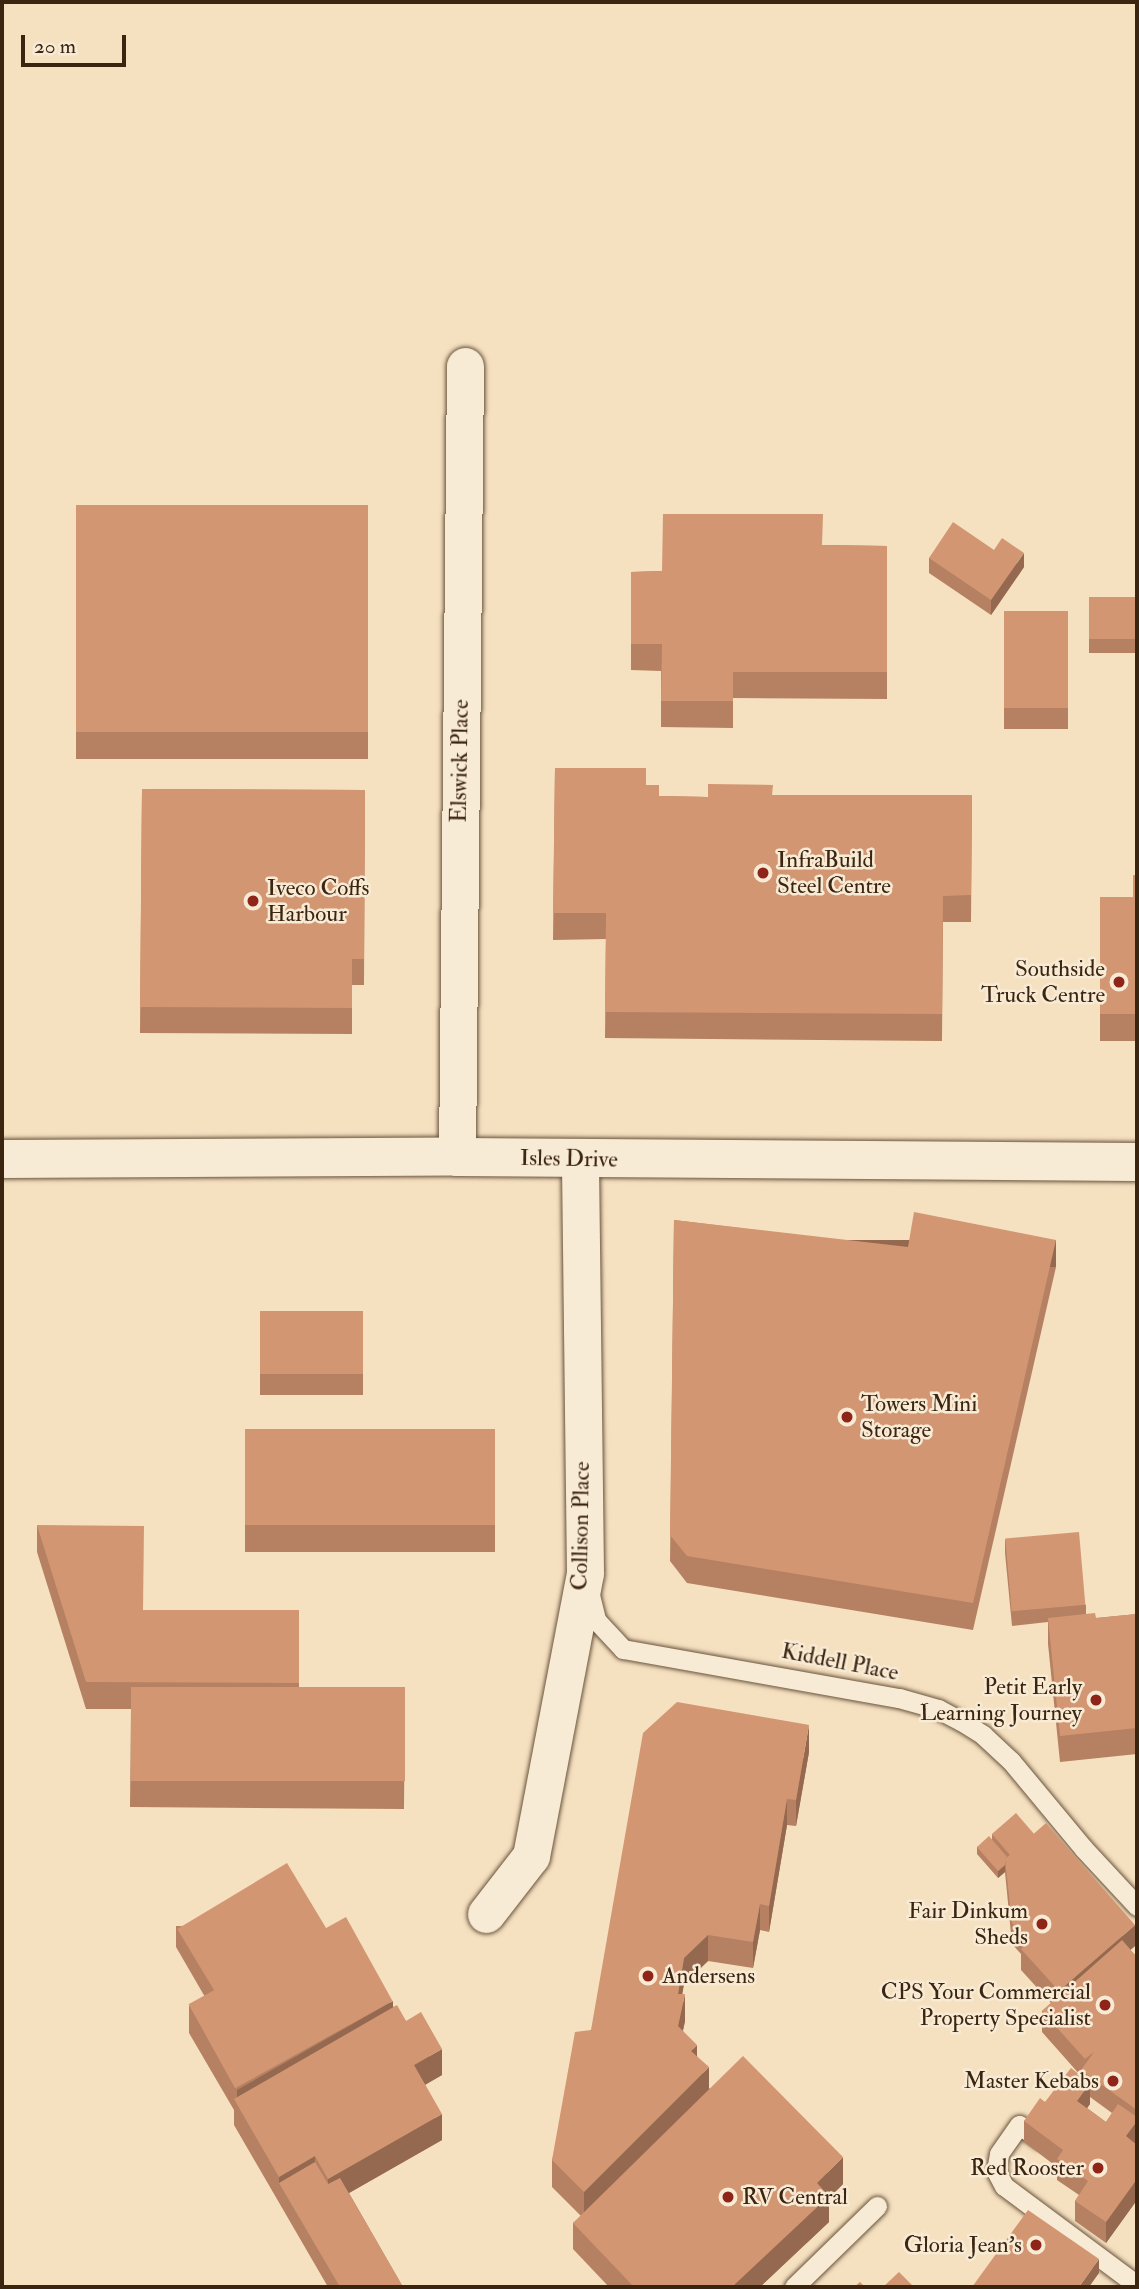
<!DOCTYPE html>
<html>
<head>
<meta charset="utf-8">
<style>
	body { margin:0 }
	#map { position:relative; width:1139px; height:2289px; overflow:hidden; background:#f5e0c0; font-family:"IM FELL Double Pica",serif }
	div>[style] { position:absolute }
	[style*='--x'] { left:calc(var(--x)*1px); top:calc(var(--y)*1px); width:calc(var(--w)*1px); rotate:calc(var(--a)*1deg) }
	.roads { filter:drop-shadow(0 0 2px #6a543c) drop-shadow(0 0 2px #6a543c) }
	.service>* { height:19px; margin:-9.5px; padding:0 9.5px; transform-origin:9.5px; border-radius:9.5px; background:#f8ebd6 }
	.minor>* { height:37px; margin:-18.5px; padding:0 18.5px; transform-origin:18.5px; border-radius:18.5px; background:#f8ebd6 }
	.tertiary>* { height:38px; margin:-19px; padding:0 19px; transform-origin:19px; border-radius:19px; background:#f8ebd6 }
	.wall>* { inset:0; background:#b58162; transform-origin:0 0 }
	.shaded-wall>* { inset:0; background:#946950; transform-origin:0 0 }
	.building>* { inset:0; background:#d39672; transform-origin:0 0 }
	.dots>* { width:19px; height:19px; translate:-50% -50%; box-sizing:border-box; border:4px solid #f8ebd6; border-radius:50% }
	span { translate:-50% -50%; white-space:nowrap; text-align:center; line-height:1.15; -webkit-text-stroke:5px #f8ebd6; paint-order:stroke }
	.street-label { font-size:23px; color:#3c2510 }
	.poi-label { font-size:23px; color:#3c2510 }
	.left { translate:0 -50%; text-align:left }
	.right { translate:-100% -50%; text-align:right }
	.frame { position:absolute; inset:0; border:4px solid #3c2510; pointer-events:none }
	.scale { position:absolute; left:21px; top:35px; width:105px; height:32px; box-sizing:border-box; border:4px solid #3c2510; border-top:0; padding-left:9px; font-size:21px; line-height:24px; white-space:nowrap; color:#3c2510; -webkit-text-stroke:5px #f8ebd6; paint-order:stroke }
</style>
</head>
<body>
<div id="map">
	<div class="roads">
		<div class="service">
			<div style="--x:589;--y:1591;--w:30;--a:76"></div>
			<div style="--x:596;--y:1620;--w:40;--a:47"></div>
			<div style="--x:623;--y:1649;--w:280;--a:10.1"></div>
			<div style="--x:899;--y:1698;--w:41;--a:15.8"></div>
			<div style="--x:938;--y:1709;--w:26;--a:28"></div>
			<div style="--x:961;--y:1721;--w:26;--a:32"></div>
			<div style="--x:983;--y:1735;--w:38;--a:43"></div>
			<div style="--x:1011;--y:1761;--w:114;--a:50.3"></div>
			<div style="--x:1084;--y:1849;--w:78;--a:47.1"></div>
			<div style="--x:1043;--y:2135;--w:5;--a:127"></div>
			<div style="--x:1040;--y:2139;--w:25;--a:-146"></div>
			<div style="--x:1019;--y:2125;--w:35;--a:125"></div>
			<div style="--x:999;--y:2154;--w:17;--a:100"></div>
			<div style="--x:996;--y:2171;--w:17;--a:62"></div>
			<div style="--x:1004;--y:2186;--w:166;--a:36.7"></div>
			<div style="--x:794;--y:2287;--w:116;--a:-44.3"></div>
		</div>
		<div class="minor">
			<div style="--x:457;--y:1157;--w:791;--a:-89.42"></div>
			<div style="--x:486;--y:1914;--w:73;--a:-52.2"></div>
			<div style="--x:531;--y:1856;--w:288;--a:-79.2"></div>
			<div style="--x:585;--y:1573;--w:414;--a:-90.7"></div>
		</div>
		<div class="tertiary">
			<div style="--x:2;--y:1159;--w:455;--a:-0.3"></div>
			<div style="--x:457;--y:1157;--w:680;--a:0.42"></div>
		</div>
	</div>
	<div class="wall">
		<div style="left:368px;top:505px;width:254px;height:292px;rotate:90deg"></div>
		<div style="clip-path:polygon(823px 545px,887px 546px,887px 699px,733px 698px,733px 728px,661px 727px,661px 671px,631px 670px,631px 572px,662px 571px)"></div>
		<div style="clip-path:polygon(994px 550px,1024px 567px,991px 615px,929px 573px,929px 558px)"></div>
		<div style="left:1089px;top:597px;width:48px;height:56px"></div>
		<div style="left:1004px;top:611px;width:64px;height:118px"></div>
		<div style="clip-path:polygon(555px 768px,646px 785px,659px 796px,708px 797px,773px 795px,972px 795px,971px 922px,943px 922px,942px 1041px,605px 1038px,606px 939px,553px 940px)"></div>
		<div style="clip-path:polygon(142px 789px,365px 790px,364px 985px,352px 985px,352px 1034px,140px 1033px)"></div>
		<div style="clip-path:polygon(1137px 875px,1137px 1041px,1100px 1041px,1100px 897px,1133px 897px)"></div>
		<div style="clip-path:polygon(674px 1220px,1056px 1267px,973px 1630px,687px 1583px,670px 1561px)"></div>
		<div style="left:260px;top:1311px;width:103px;height:84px"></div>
		<div style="left:245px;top:1429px;width:250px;height:123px"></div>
		<div style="clip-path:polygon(37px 1525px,143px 1610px,299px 1610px,299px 1688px,405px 1689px,404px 1809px,130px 1807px,131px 1709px,86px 1709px,37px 1552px)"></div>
		<div style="clip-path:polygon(1005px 1539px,1086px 1605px,1086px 1614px,1096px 1618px,1137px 1614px,1137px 1754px,1060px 1762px,1048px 1644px,1048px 1622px,1012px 1626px,1005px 1553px)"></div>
		<div style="clip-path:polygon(809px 1752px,796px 1826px,787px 1825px,769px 1932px,760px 1930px,753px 1968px,708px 1961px,684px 1984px,682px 1994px,685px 2021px,683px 2031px,697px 2056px,709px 2088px,843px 2184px,829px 2198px,829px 2222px,760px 2287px,609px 2287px,573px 2249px,573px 2223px,581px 2216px,552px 2187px,552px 2160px,591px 2030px)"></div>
		<div style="clip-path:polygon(evenodd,992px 1834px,1135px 1946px,1130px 1950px,1137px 1957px,1137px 2142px,1136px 2144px,1137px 2145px,1137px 2200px,1106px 2243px,1075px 2221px,1075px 2201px,1079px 2195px,1057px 2180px,1057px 2167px,1024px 2142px,1024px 2121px,1045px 2102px,1081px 2076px,1042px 2032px,1042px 2011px,1051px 2003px,1021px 1970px,1021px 1954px,1012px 1944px,1005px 1872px,998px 1878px,977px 1854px,977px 1847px,992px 1839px,992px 1834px,1090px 2097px,1112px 2113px,1106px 2122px,1087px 2108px,1090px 2104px,1090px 2097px)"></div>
		<div style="clip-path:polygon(176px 1926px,326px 1929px,406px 2021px,442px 2075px,425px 2085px,442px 2140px,349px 2193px,403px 2287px,328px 2287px,234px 2125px,234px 2110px,189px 2033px,189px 2006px,205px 1997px,176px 1947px)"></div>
	</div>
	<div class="shaded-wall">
		<div style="clip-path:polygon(1024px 553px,1024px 567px,991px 615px,991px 600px)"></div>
		<div style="left:1056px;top:1240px;width:27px;height:372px;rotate:90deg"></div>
		<div style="clip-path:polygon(809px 1725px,809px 1752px,796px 1826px,796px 1800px)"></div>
		<div style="clip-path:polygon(787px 1799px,787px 1825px,769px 1932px,769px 1906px)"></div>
		<div style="clip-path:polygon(1005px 1865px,1005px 1872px,998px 1878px,998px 1871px)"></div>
		<div style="clip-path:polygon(760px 1904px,760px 1930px,753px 1968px,753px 1942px)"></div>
		<div style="clip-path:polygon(1135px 1925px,1135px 1946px,1059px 2012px,1059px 1991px)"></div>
		<div style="clip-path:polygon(708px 1935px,708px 1961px,684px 1984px,678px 2020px,678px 1994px,684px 1958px)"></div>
		<div style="clip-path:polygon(685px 1994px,685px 2021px,678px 2052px,678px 2026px)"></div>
		<div style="clip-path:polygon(393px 2001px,393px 2028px,237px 2105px,237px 2090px)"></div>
		<div style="clip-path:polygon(697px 2045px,697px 2071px,691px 2051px)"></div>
		<div style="clip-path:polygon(442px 2049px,442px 2075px,414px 2091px,414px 2065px)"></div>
		<div style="clip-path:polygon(709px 2067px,709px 2093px,584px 2218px,584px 2192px)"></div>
		<div style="clip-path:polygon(1090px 2083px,1090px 2104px,1077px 2122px,1077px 2101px)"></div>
		<div style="clip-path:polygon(442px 2114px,442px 2140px,328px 2205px,328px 2179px)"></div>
		<div style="clip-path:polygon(1137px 2121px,1137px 2142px,1126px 2157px,1126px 2136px)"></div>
		<div style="clip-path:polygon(315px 2156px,315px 2182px,279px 2183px,279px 2177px)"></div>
		<div style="clip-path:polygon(843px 2157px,843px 2184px,829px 2198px,829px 2222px,760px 2287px,732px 2287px,817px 2183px)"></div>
		<div style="clip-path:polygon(1137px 2179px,1137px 2200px,1106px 2243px,1106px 2222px)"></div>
		<div style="clip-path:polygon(1099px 2259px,1099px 2273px,1089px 2287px,1079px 2287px)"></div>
	</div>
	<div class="building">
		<div style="left:368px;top:505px;width:227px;height:292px;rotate:90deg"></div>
		<div style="clip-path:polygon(663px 514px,823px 514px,822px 545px,887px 546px,887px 672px,733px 672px,733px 701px,661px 701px,662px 644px,631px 644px,631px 572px,662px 571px)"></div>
		<div style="clip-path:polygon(953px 522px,994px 550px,1002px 538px,1024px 553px,991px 600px,929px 558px)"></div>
		<div style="left:1089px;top:597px;width:48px;height:42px"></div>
		<div style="left:1004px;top:611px;width:64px;height:97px"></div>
		<div style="clip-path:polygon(555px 768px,646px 768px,646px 785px,659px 785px,659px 796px,708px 797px,708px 784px,773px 785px,772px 795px,972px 795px,971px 895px,943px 896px,942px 1014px,605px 1012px,606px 913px,553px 913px)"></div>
		<div style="clip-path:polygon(142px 789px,365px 790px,364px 959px,352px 959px,352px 1008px,140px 1007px)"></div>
		<div style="clip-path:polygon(1133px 875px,1137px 875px,1137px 1014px,1100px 1014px,1100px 897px,1133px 897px)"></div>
		<div style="clip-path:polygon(914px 1212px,1056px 1240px,973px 1603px,687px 1556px,670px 1535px,674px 1220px,908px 1247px)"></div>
		<div style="left:260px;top:1311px;width:103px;height:63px"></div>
		<div style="left:245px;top:1429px;width:250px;height:96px"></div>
		<div style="clip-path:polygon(37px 1525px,144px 1526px,143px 1610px,299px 1610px,299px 1683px,86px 1682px)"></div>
		<div style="left:1079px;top:1532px;width:73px;height:74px;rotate:85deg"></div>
		<div style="clip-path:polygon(1095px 1613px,1096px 1618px,1137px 1614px,1137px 1728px,1060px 1736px,1048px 1618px)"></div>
		<div style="left:131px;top:1687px;width:274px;height:94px"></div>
		<div style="clip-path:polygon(677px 1702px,809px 1725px,796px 1800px,787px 1799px,769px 1906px,760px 1904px,753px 1942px,708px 1935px,684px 1958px,678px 1994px,685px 1994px,678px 2026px,697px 2045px,691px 2051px,709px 2067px,584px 2192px,552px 2160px,575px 2032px,591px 2030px,643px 1733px)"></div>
		<div style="left:1016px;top:1813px;width:28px;height:32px;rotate:49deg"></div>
		<div style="clip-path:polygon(1046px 1823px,1135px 1925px,1059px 1991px,1021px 1949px,1029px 1942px,1012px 1923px,1005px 1859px)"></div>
		<div style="clip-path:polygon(989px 1836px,1007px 1857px,1005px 1859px,1005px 1865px,998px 1871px,977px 1847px)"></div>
		<div style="left:287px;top:1863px;width:77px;height:128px;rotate:59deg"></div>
		<div style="left:346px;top:1917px;width:96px;height:180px;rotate:61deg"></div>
		<div style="clip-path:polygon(1122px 1940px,1137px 1957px,1137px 2110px,1081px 2070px,1094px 2052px,1085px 2059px,1042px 2011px)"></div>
		<div style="clip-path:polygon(397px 2005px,406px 2021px,421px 2012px,442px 2049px,414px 2065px,442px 2114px,328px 2179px,315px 2156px,279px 2177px,234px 2099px)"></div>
		<div style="clip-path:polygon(743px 2056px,843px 2157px,817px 2183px,829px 2196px,732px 2287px,634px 2287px,573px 2223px)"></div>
		<div style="clip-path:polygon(1071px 2068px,1090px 2083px,1077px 2101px,1106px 2122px,1118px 2104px,1137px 2117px,1137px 2121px,1126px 2136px,1137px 2145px,1137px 2179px,1106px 2222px,1075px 2201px,1088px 2181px,1057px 2159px,1063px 2150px,1024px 2121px,1040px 2098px,1045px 2102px)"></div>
		<div style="clip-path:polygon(315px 2162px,328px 2184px,340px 2178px,403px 2287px,340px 2287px,279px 2183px)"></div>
		<div style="clip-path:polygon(1028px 2210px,1099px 2259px,1079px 2287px,972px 2287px)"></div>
		<div style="clip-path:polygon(899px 2272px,914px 2287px,883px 2287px)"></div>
		<div style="clip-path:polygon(860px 2282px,865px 2287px,854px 2287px)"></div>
	</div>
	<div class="dots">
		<div style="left:763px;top:873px;background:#8f2418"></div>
		<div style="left:253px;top:901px;background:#8f2418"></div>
		<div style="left:1119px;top:982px;background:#8f2418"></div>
		<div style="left:847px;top:1417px;background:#8f2418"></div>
		<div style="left:1096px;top:1700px;background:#8f2418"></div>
		<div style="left:1042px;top:1924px;background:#8f2418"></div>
		<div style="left:648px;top:1976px;background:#8f2418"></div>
		<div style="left:1105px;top:2005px;background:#8f2418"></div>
		<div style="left:1113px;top:2081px;background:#8f2418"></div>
		<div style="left:1098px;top:2168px;background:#8f2418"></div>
		<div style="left:728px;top:2197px;background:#8f2418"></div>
		<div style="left:1036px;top:2245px;background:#8f2418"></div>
	</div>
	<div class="street-label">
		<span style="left:460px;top:761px;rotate:-89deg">Elswick Place</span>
		<span style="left:569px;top:1159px;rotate:1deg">Isles Drive</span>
		<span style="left:581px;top:1526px;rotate:-89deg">Collison Place</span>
		<span style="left:840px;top:1662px;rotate:11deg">Kiddell Place</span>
	</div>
	<div class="poi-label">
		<span class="left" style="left:777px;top:873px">InfraBuild<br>Steel Centre</span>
		<span class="left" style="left:267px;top:901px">Iveco Coffs<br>Harbour</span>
		<span class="right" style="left:1105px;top:982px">Southside<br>Truck Centre</span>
		<span class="left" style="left:861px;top:1417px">Towers Mini<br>Storage</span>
		<span class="right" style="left:1082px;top:1700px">Petit Early<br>Learning Journey</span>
		<span class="right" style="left:1028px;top:1924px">Fair Dinkum<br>Sheds</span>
		<span class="left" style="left:662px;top:1976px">Andersens</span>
		<span class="right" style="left:1091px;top:2005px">CPS Your Commercial<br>Property Specialist</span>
		<span class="right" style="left:1099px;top:2081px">Master Kebabs</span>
		<span class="right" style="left:1084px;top:2168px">Red Rooster</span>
		<span class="left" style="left:742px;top:2197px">RV Central</span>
		<span class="right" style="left:1022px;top:2245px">Gloria Jean's</span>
	</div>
	<div class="frame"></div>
	<div class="scale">20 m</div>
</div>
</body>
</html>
